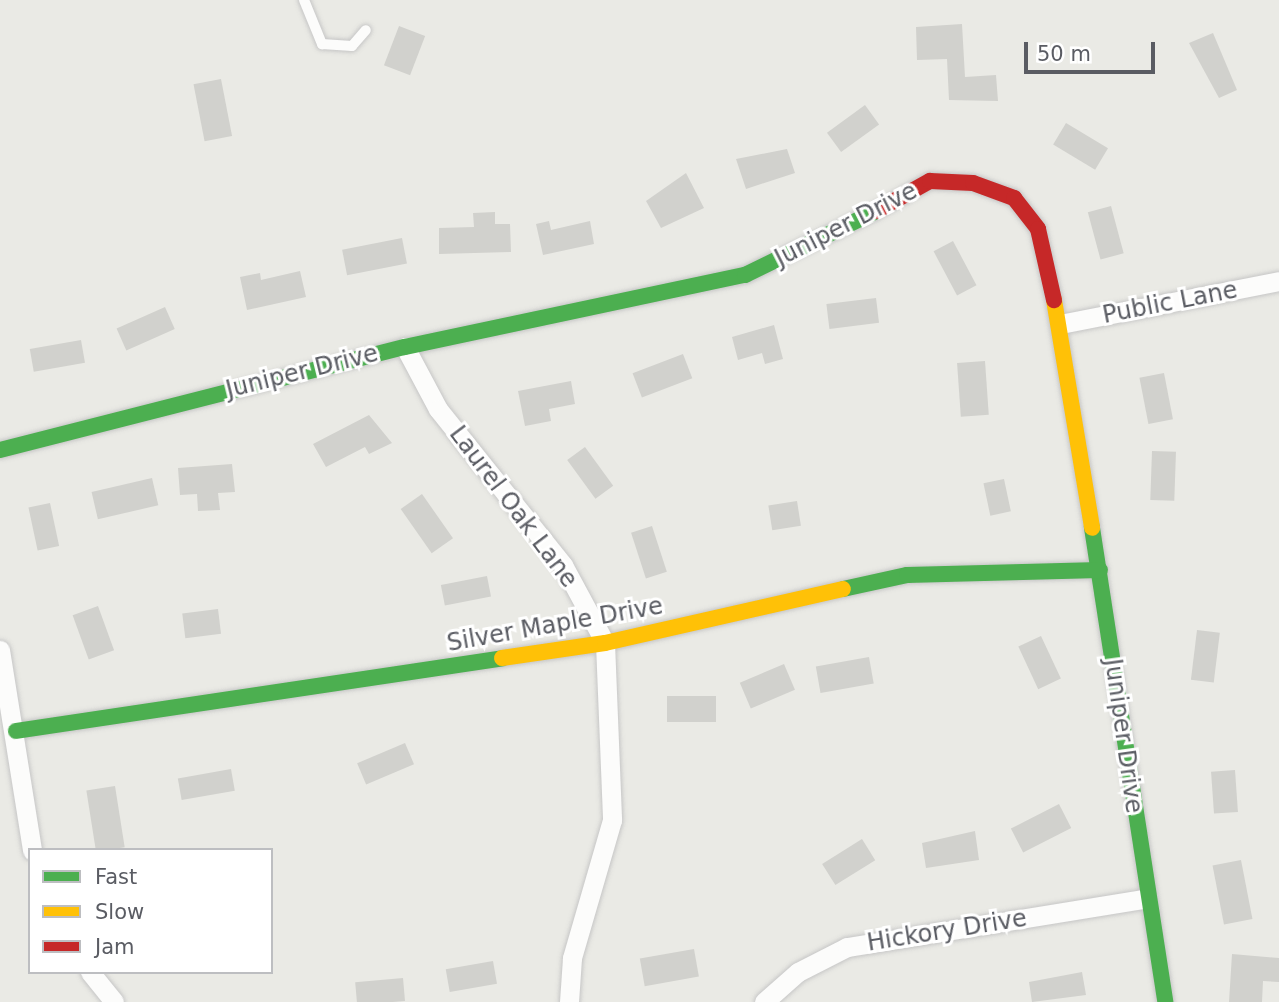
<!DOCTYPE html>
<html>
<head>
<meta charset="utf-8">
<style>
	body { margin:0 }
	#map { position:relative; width:1279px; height:1002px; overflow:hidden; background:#eaeae5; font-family:"DejaVu Sans",sans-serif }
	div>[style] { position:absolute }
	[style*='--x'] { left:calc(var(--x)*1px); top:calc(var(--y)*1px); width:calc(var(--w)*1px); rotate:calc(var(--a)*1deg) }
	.building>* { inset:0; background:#d1d1cd; transform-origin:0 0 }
	.roads { filter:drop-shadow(0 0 2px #c6c6c6) drop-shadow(0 0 2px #c6c6c6) }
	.lane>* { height:10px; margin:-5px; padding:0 5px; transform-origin:5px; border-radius:5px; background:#fcfcfb }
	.street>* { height:19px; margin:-9.5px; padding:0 9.5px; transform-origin:9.5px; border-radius:9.5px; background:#fcfcfb }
	.fast>* { height:16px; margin:-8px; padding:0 8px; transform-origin:8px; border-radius:8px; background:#4caf50 }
	.slow>* { height:16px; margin:-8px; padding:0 8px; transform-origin:8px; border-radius:8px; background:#ffc107 }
	.jam>* { height:16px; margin:-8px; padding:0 8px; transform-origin:8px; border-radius:8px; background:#c62828 }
	span { translate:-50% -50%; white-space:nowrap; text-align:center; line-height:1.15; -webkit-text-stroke:6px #fff; paint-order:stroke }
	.street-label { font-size:24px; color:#5a5c63 }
	.legend { position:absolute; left:28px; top:848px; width:245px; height:126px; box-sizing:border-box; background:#fff; border:2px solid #bdbec1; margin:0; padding:9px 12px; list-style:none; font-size:21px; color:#5a5c63 }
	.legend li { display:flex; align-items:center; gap:14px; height:35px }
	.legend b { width:35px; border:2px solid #bdbec1 }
	.scale { position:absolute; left:1024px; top:42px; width:131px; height:32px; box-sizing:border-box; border:4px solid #5a5c63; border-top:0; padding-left:9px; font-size:21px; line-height:24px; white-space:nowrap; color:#5a5c63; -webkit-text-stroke:5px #fff; paint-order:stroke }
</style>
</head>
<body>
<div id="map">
	<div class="building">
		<div style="clip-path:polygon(962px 24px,965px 77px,996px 75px,998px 101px,949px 100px,947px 59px,917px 60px,916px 27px)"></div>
		<div style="left:399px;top:26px;width:28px;height:42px;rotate:21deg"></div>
		<div style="clip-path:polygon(1213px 33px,1237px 90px,1219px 98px,1189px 43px)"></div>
		<div style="left:221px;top:79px;width:58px;height:28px;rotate:79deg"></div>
		<div style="left:865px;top:105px;width:24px;height:47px;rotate:54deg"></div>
		<div style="left:1066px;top:123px;width:49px;height:25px;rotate:31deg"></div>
		<div style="clip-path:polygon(787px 149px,795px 173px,746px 189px,736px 159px)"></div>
		<div style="clip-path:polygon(686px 173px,704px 208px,661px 228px,646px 201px)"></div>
		<div style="left:1111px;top:206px;width:49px;height:24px;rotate:75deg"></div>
		<div style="clip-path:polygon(495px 212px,495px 224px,510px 224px,511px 252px,439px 254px,439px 228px,474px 227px,473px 213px)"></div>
		<div style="clip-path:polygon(549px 221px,551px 230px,590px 221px,594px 244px,543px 255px,536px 224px)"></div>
		<div style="left:402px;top:238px;width:26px;height:61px;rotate:79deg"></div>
		<div style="left:953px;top:241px;width:50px;height:22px;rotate:62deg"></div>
		<div style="clip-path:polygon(300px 271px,306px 297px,247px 310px,240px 277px,260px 273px,261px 280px)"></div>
		<div style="left:876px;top:298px;width:25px;height:50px;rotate:83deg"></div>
		<div style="left:165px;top:307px;width:24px;height:53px;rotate:66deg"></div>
		<div style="clip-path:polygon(774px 325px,783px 359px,765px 364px,762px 353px,738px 360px,732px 337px)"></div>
		<div style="left:81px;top:340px;width:23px;height:52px;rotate:80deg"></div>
		<div style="left:683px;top:354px;width:26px;height:54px;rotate:69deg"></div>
		<div style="left:985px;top:361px;width:54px;height:28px;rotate:86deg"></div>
		<div style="left:1164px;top:373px;width:47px;height:25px;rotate:79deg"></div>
		<div style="clip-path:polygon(571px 381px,575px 404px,549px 409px,551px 421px,525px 426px,518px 391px)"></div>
		<div style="clip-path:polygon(369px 415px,392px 443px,369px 454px,365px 447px,326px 467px,313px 444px)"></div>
		<div style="left:585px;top:447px;width:48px;height:22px;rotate:54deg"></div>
		<div style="left:1152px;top:451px;width:24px;height:49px;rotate:2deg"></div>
		<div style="clip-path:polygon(232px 464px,235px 492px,218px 493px,220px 510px,198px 511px,197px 494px,180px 495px,178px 468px)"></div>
		<div style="left:152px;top:478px;width:28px;height:62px;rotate:77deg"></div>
		<div style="left:1004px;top:479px;width:33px;height:21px;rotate:78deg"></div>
		<div style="left:422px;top:494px;width:54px;height:26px;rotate:55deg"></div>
		<div style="left:797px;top:501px;width:25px;height:29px;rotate:81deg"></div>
		<div style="left:50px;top:503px;width:44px;height:22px;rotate:78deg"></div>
		<div style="left:652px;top:526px;width:48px;height:22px;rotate:72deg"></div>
		<div style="left:487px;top:576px;width:21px;height:47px;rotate:79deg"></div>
		<div style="left:98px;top:606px;width:47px;height:27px;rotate:70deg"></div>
		<div style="left:218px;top:609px;width:25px;height:36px;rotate:83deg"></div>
		<div style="left:1197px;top:630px;width:23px;height:50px;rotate:7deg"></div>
		<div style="left:1041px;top:636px;width:47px;height:25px;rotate:65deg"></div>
		<div style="left:869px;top:657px;width:27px;height:54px;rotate:80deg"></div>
		<div style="left:784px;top:664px;width:28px;height:48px;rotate:67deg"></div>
		<div style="left:716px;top:696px;width:26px;height:49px;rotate:90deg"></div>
		<div style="left:405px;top:743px;width:23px;height:52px;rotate:67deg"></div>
		<div style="left:231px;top:769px;width:22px;height:54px;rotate:80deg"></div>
		<div style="left:1235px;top:770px;width:42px;height:24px;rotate:86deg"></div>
		<div style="left:115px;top:786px;width:62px;height:29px;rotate:81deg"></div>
		<div style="left:1059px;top:804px;width:27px;height:54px;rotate:63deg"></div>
		<div style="clip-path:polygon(975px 831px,979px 860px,926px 868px,922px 843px)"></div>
		<div style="left:862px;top:839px;width:25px;height:47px;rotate:58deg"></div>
		<div style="left:1241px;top:860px;width:60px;height:29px;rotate:79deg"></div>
		<div style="left:694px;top:949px;width:28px;height:55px;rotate:80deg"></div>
		<div style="clip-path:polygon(1232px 954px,1279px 958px,1279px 982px,1263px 981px,1262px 1002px,1229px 1002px)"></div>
		<div style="left:493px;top:961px;width:23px;height:48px;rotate:80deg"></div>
		<div style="clip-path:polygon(1082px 972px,1086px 995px,1032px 1002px,1029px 982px)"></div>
		<div style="left:403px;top:978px;width:23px;height:48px;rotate:85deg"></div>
	</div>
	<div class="roads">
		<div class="lane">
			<div style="--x:304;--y:0;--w:48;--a:67.8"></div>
			<div style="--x:322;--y:44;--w:30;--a:4"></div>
			<div style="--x:352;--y:46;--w:21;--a:-49"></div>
		</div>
		<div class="street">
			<div style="--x:1060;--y:324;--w:223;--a:-11.1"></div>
			<div style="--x:405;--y:347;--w:70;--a:62"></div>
			<div style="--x:438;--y:409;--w:200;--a:51.3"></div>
			<div style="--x:563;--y:565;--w:89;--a:61.7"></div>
			<div style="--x:605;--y:643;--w:177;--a:87.7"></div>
			<div style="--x:612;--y:820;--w:144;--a:106.2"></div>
			<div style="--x:572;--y:958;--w:44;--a:93.9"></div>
			<div style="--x:0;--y:650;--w:203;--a:80.9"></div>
			<div style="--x:90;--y:972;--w:38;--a:51"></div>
			<div style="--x:764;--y:1002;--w:45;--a:-41.4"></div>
			<div style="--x:798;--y:972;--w:55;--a:-27"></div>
			<div style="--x:847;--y:947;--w:302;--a:-9.2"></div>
		</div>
		<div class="fast">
			<div style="--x:0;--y:450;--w:418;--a:-14.3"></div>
			<div style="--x:405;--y:347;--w:348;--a:-12"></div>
			<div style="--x:745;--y:275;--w:146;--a:-26"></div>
			<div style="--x:1092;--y:528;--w:480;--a:81.2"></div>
			<div style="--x:843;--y:589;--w:66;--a:-12.3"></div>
			<div style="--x:907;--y:575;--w:193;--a:-1.5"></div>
			<div style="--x:16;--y:731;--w:491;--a:-8.5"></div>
		</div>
		<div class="slow">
			<div style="--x:1054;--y:300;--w:231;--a:80.5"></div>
			<div style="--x:502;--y:658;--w:104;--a:-8.3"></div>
			<div style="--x:605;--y:643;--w:244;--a:-12.8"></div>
		</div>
		<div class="jam">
			<div style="--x:876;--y:211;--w:62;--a:-29.1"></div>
			<div style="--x:930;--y:181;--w:43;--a:2.7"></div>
			<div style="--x:973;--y:183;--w:44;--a:20.1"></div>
			<div style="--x:1014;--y:198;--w:39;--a:52"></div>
			<div style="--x:1038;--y:229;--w:73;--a:77.3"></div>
		</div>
	</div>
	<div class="street-label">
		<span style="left:846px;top:225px;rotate:-27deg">Juniper Drive</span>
		<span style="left:1170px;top:303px;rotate:-11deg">Public Lane</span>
		<span style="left:302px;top:372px;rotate:-14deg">Juniper Drive</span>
		<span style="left:513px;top:507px;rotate:53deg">Laurel Oak Lane</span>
		<span style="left:555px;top:625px;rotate:-10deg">Silver Maple Drive</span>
		<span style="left:1123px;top:736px;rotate:82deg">Juniper Drive</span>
		<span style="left:947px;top:931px;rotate:-9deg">Hickory Drive</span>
	</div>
	<ul class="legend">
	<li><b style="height:9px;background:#4caf50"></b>Fast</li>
	<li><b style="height:9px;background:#ffc107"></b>Slow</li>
	<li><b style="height:9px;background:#c62828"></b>Jam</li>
	</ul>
	<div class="scale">50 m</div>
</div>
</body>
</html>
